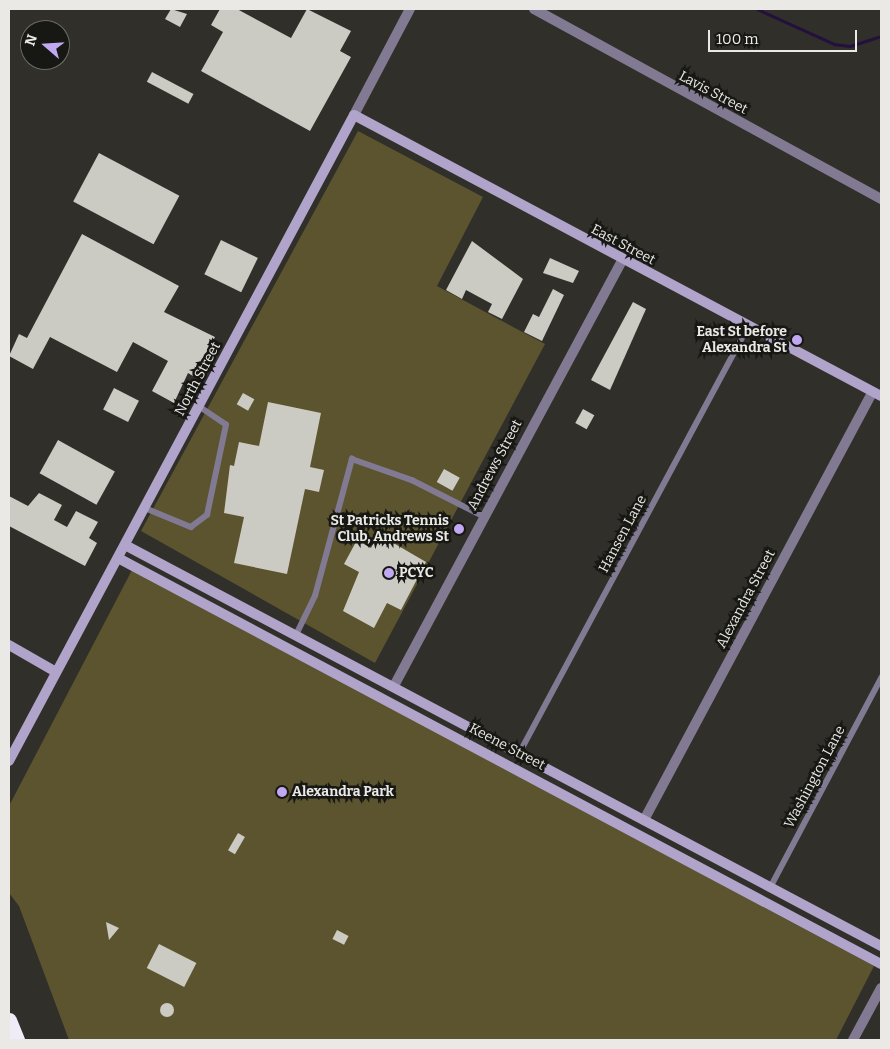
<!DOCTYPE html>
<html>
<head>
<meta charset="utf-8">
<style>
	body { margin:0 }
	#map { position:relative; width:890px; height:1049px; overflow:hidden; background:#302f29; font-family:Bitter,serif }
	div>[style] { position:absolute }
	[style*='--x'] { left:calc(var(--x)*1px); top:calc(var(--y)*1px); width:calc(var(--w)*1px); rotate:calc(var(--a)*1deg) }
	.green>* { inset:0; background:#5b542f }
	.stream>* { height:3px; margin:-1.5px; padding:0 1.5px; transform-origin:1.5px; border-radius:1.5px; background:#23103e }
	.building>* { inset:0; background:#cbcac3; transform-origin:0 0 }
	.round { border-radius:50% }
	.lane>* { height:5.5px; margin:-2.75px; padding:0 2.75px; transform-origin:2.75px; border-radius:2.75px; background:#817a92 }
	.street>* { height:10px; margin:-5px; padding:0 5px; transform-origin:5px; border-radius:5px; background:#817a92 }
	.secondary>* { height:10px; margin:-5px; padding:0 5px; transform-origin:5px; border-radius:5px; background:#b0a4cb }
	.highway>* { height:15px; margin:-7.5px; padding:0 7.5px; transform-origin:7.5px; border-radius:7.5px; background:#efecf8 }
	.dots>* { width:14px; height:14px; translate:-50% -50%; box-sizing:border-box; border:2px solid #171714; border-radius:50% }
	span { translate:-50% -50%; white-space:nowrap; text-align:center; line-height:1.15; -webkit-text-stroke:5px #171714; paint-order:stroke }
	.street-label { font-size:14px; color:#eae9e5 }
	.poi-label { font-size:14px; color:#eae9e5; font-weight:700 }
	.right { translate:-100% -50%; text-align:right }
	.left { translate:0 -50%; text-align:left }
	.frame { position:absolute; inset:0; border:10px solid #eae9e5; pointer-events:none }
	.north { position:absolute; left:20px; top:20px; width:50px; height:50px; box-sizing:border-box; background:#171714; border:1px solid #6b6b68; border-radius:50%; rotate:289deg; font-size:14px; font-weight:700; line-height:20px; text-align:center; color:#eae9e5 }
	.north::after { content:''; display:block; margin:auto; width:18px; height:22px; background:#c1a8f3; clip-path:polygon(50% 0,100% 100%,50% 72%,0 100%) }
	.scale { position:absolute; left:708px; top:30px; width:149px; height:22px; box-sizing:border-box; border:2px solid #eae9e5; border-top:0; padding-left:6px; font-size:15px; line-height:18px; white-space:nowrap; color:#eae9e5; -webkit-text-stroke:4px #171714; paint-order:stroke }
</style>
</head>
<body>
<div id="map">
	<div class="green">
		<div style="clip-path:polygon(358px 131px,483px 197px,437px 286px,545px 344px,375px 663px,141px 531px)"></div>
		<div style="clip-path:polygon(132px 570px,874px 966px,836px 1040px,69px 1040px,19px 906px,9px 893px,9px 806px)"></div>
	</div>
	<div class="stream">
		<div style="--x:757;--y:9;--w:85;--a:24.4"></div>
		<div style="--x:834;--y:44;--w:16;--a:7"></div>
		<div style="--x:850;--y:46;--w:33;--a:-18"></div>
	</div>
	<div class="building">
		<div style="clip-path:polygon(171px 9px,187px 14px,180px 27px,165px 19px)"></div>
		<div style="clip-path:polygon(220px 9px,237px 9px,291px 38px,307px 9px,351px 31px,340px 51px,351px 57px,310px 131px,201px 71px,223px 32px,211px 25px)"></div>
		<div style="left:152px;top:72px;width:47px;height:11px;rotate:28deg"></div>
		<div style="left:99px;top:153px;width:91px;height:55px;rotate:28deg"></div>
		<div style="clip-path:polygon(82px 234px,179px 286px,164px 312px,215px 337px,193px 376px,188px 373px,174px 403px,152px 391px,168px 361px,133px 342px,117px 372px,50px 337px,33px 369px,9px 356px,19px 334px,27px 338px)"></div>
		<div style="left:221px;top:240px;width:41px;height:38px;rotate:26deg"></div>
		<div style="clip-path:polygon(472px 241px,523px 279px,502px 319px,488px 312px,492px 304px,466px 290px,462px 299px,446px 290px)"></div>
		<div style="clip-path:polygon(550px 258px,579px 271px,573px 283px,543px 273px)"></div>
		<div style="clip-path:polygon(553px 289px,564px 295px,542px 341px,524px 332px,533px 314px,539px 317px)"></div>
		<div style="clip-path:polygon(633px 302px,646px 309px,610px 390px,591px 380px)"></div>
		<div style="left:114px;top:388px;width:28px;height:24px;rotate:27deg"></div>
		<div style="left:243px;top:393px;width:13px;height:13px;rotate:29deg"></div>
		<div style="clip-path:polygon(268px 402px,321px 413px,310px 467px,324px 470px,319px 492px,305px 489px,287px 574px,234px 563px,244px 517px,224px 513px,230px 465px,234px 466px,239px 442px,259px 446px)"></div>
		<div style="left:583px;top:409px;width:13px;height:16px;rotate:29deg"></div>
		<div style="left:58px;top:440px;width:65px;height:38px;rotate:29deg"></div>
		<div style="left:444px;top:469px;width:18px;height:15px;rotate:29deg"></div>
		<div style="clip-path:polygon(39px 493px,62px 505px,54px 520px,67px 527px,76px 511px,98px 522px,89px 538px,97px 543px,85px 566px,9px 526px,9px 496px,28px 506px)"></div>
		<div style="clip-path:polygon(378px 534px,426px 562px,401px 610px,387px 603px,374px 628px,343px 611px,359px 572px,344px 564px,357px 540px,371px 548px)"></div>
		<div style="left:238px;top:833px;width:8px;height:20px;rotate:30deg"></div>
		<div style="clip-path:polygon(106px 922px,119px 928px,109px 940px)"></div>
		<div style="left:337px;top:930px;width:13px;height:10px;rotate:27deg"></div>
		<div style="left:159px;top:944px;width:42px;height:27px;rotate:27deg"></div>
		<div class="round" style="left:160px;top:1003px;width:14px;height:14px"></div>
	</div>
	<div class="lane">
		<div style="--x:145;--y:508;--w:50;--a:22.4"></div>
		<div style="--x:191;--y:527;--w:20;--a:-37"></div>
		<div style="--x:207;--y:515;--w:92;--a:-78.1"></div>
		<div style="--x:226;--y:425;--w:32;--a:-146"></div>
		<div style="--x:297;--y:633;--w:41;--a:-64.1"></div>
		<div style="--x:315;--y:596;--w:142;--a:-74.9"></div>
		<div style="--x:352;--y:459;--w:64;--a:19.3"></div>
		<div style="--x:412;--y:480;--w:80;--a:26.9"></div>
		<div style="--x:520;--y:752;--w:483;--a:-61.8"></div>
		<div style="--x:770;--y:888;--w:238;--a:-62.1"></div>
	</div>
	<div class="street">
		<div style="--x:534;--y:9;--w:396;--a:28.7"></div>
		<div style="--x:354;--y:115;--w:120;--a:-62.2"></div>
		<div style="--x:395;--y:684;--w:481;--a:-61.8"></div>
		<div style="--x:644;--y:820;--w:485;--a:-61.9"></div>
		<div style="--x:853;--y:1040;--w:59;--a:-61.7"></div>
	</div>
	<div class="secondary">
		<div style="--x:125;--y:545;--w:856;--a:27.94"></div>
		<div style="--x:118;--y:558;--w:864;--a:28.02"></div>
		<div style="--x:9;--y:645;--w:54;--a:29.9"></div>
		<div style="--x:9;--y:761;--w:732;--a:-61.9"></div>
		<div style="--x:354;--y:115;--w:597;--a:28.07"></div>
	</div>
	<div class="highway">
		<div style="--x:9;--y:1020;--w:22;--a:68"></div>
	</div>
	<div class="dots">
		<div style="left:797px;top:340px;background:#c1a8f3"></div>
		<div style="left:459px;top:529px;background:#c1a8f3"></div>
		<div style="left:389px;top:573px;background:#c1a8f3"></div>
		<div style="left:282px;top:792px;background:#c1a8f3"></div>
	</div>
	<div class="street-label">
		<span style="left:713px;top:93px;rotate:28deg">Lavis Street</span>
		<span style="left:623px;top:245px;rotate:28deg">East Street</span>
		<span style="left:198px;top:379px;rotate:-62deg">North Street</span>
		<span style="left:495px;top:465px;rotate:-62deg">Andrews Street</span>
		<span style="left:623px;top:534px;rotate:-62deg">Hansen Lane</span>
		<span style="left:746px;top:599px;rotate:-62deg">Alexandra Street</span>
		<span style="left:507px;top:747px;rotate:28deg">Keene Street</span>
		<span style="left:815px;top:777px;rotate:-62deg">Washington Lane</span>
	</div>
	<div class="poi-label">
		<span class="right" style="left:787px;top:340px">East St before<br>Alexandra St</span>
		<span class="right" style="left:449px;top:529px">St Patricks Tennis<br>Club, Andrews St</span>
		<span class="left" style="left:399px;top:573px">PCYC</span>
		<span class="left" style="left:292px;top:792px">Alexandra Park</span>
	</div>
	<div class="frame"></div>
	<div class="north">N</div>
	<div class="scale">100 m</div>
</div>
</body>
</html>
